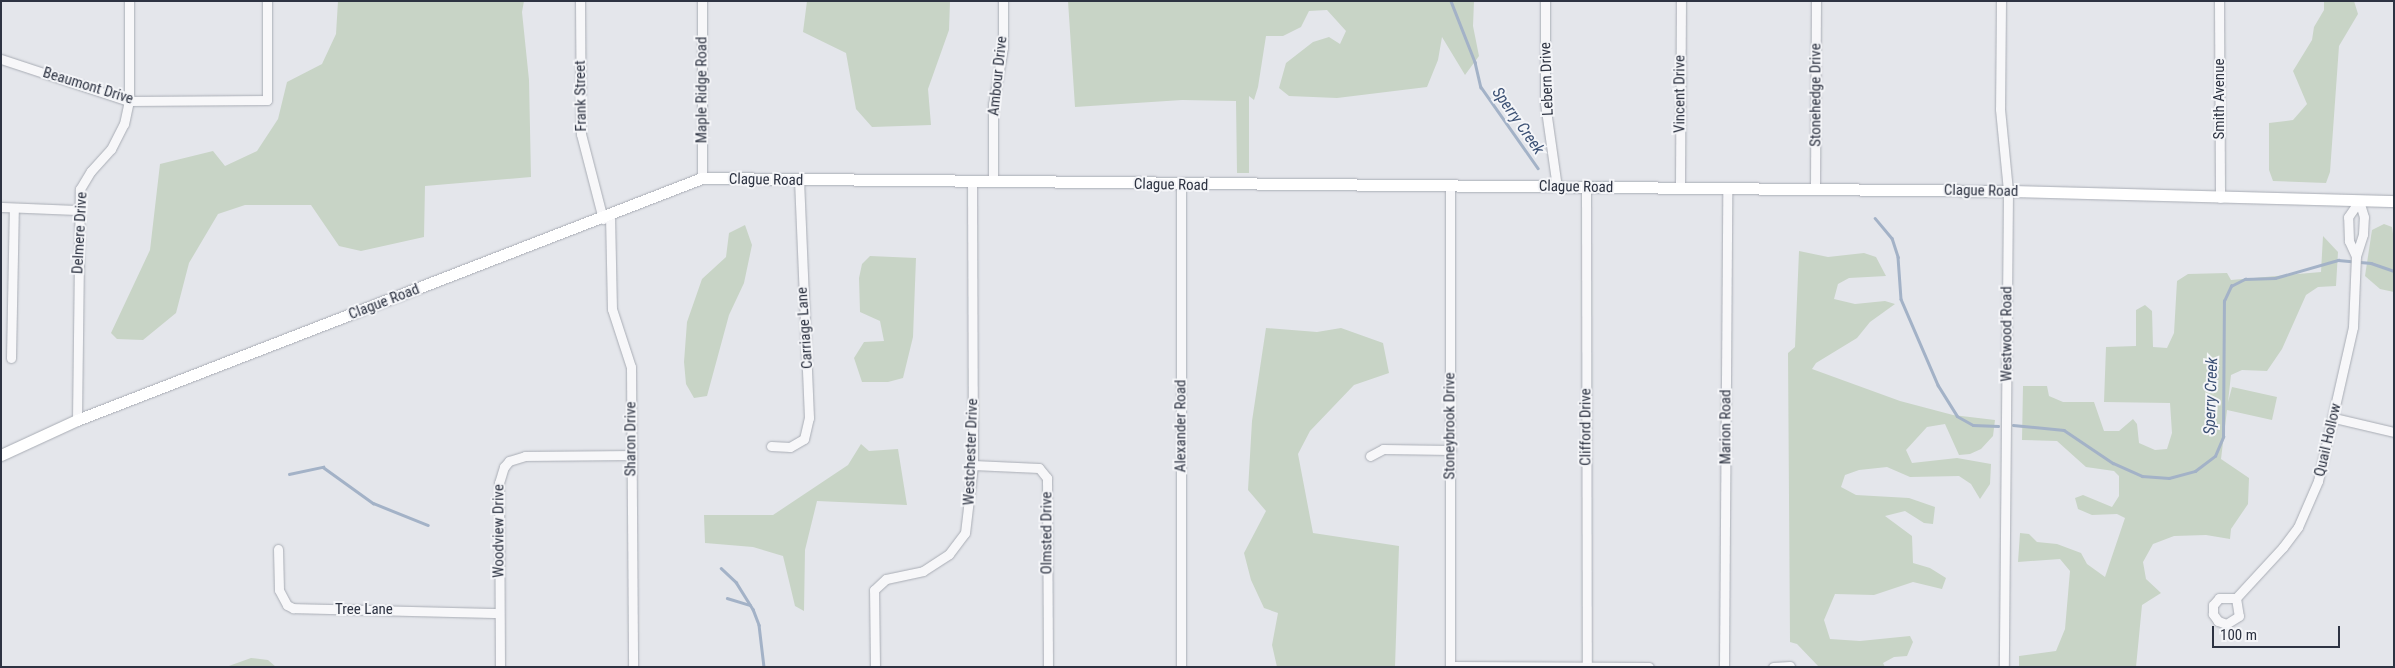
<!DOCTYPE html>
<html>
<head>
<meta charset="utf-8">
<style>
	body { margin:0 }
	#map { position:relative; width:2395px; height:668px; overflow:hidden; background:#e4e6eb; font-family:"Roboto Condensed",sans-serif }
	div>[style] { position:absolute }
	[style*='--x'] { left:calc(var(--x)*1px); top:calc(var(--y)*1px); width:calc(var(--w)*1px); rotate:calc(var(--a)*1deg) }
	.green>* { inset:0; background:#c8d4c6 }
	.stream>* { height:2.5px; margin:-1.25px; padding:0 1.25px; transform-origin:1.25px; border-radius:1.25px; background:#a3b2c7 }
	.roads { filter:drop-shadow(0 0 1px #a9adb5) drop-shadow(0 0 1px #a9adb5) }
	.minor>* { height:9px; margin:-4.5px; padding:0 4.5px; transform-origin:4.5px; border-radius:4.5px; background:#f7f7f9 }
	.major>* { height:11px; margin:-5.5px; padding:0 5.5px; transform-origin:5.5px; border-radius:5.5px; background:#fff }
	span { translate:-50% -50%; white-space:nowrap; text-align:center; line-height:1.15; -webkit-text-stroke:4px #f4f5f8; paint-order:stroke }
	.street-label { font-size:15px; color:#2d3342 }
	.water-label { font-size:16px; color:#3a4f73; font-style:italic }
	.frame { position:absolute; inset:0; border:2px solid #2d3342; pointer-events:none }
	.scale { position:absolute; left:2212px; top:626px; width:128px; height:22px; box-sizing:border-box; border:2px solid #2d3342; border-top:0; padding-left:6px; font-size:15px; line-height:18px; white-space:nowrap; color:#2d3342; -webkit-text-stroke:4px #f4f5f8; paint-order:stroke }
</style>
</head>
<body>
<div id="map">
	<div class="green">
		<div style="clip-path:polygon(338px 1px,524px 1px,522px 12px,529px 80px,531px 177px,425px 186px,424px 237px,361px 251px,339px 246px,311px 205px,245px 205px,218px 214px,189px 263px,176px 313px,143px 340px,117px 339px,111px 333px,150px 250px,160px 164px,213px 151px,225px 166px,257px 151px,278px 119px,287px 82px,322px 64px,336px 34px)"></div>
		<div style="clip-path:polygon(807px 1px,950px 1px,949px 30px,928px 89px,931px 125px,872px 127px,856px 109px,846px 53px,803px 32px)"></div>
		<div style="clip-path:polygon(1068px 1px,1474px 1px,1473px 26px,1479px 56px,1465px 75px,1442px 37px,1438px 60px,1427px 87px,1337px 98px,1289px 96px,1279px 88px,1286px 63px,1313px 42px,1329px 37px,1340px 44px,1346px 31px,1327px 10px,1309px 11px,1301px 27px,1283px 36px,1266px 36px,1258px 87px,1254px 100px,1249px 96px,1249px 173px,1237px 173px,1236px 101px,1182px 100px,1075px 107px)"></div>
		<div style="clip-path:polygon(2324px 1px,2354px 1px,2358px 14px,2339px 46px,2330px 172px,2326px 183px,2273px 181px,2269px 170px,2269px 123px,2293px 120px,2307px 104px,2293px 71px,2312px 40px,2314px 27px,2324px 10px)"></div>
		<div style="clip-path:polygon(2384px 224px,2392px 227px,2394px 241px,2394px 292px,2380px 289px,2365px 276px,2372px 230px)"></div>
		<div style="clip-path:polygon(745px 225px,752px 245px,744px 283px,729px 315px,707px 396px,694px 398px,686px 384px,684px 362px,687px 322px,702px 279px,726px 257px,729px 233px)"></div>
		<div style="clip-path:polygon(2323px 236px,2338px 252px,2336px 286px,2318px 287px,2306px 295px,2282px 349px,2267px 371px,2242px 370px,2231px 375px,2228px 402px,2232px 387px,2277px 397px,2272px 420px,2227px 410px,2221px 459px,2249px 478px,2248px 504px,2231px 529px,2230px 539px,2206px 535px,2174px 536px,2153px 544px,2143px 562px,2146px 579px,2161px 593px,2142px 605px,2136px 667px,2019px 667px,2019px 656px,2056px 651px,2065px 629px,2070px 571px,2060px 559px,2018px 562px,2020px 533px,2029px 534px,2037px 542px,2057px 544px,2081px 553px,2087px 564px,2105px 577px,2125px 518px,2117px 514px,2092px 515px,2078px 509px,2075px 498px,2083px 495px,2112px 507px,2119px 496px,2119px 476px,2114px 471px,2086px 467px,2057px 441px,2022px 440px,2023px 386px,2047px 386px,2049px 396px,2063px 402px,2094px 402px,2104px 431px,2119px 431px,2133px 419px,2137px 424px,2139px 443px,2155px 450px,2167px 449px,2172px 433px,2170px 403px,2104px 402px,2106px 347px,2136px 346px,2136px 310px,2145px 305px,2152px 311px,2153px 347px,2167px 348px,2174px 333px,2177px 281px,2188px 274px,2227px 273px,2231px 280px,2321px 272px)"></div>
		<div style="clip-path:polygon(1799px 251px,1828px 257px,1864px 253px,1876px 257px,1886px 276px,1849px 278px,1838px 284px,1834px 299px,1855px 304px,1885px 301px,1895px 304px,1870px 322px,1857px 338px,1816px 363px,1812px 369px,1900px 401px,1953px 415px,1995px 420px,1993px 436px,1981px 449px,1970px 454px,1959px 455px,1945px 424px,1927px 427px,1906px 450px,1912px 463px,1957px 458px,1991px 464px,1990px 484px,1980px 499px,1971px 484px,1959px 476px,1910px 477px,1887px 467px,1859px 470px,1845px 475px,1841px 487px,1856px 495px,1909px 498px,1935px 507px,1933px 524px,1924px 523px,1905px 511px,1885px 516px,1912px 536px,1913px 563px,1930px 568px,1946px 578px,1942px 589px,1913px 582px,1874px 595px,1835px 594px,1824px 620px,1830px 639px,1860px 641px,1910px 636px,1913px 642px,1907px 656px,1894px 657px,1883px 663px,1885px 667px,1819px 667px,1797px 644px,1790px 642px,1788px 353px,1795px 347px)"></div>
		<div style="clip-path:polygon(870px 256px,916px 258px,913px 337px,903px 378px,888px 382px,862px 382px,854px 358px,864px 342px,884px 341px,880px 321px,860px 312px,859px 278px,862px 264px)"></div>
		<div style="clip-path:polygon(1266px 328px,1317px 332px,1341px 328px,1383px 343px,1389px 373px,1354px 385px,1310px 431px,1298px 454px,1313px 533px,1399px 546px,1395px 667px,1277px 667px,1272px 645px,1278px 613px,1264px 608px,1251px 580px,1244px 553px,1266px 511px,1248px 490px,1252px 421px)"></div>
		<div style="clip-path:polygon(861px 444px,869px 451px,898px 449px,907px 505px,817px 501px,805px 550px,804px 611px,795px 606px,783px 556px,753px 547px,705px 543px,704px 515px,773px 515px,848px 465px)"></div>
		<div style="clip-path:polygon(251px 658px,268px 660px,276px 667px,226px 667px)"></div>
	</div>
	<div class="stream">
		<div style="--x:1451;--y:1;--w:66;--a:68.5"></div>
		<div style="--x:1475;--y:62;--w:26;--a:77"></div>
		<div style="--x:1481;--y:87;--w:99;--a:54.9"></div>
		<div style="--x:1875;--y:218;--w:26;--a:50"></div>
		<div style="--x:1892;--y:238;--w:20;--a:72"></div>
		<div style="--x:1898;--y:257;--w:42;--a:85.9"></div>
		<div style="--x:1901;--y:299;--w:94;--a:66.7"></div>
		<div style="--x:1938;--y:385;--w:36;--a:58"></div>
		<div style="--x:1957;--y:416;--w:18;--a:29"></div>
		<div style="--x:1973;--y:425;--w:25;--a:2"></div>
		<div style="--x:2013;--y:425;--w:51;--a:5.6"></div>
		<div style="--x:2064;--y:430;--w:59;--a:34"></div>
		<div style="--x:2113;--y:463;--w:32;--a:24"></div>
		<div style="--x:2142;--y:476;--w:27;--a:4"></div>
		<div style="--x:2169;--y:478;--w:27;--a:-15"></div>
		<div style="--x:2195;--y:471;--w:25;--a:-37"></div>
		<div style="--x:2215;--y:456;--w:21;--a:-67"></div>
		<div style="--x:2223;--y:437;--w:136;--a:-89.6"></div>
		<div style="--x:2224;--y:301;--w:17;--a:-65"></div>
		<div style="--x:2231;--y:286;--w:16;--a:-27"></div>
		<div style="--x:2245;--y:279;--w:30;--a:-2"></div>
		<div style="--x:2275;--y:278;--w:66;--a:-15.9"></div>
		<div style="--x:2338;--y:260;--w:33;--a:5"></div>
		<div style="--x:2371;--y:263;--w:24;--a:19"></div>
		<div style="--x:289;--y:474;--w:35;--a:-12"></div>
		<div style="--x:323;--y:467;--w:62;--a:35.8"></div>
		<div style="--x:373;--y:503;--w:59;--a:21.8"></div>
		<div style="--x:721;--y:568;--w:21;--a:43"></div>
		<div style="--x:736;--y:582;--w:32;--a:58"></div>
		<div style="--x:753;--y:609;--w:17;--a:69"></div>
		<div style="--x:759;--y:625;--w:42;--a:83.2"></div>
		<div style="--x:727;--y:598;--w:24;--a:17"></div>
	</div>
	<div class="roads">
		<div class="minor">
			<div style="--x:580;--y:1;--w:133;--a:89.6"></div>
			<div style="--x:581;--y:134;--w:88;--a:75.5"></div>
			<div style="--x:1545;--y:1;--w:102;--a:90"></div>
			<div style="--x:1545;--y:103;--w:85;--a:81.9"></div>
			<div style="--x:2001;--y:1;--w:108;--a:90.5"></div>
			<div style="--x:2000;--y:109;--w:82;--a:84.4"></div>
			<div style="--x:2008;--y:191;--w:476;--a:90.5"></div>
			<div style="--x:2219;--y:1;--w:197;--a:89.7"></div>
			<div style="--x:1;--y:59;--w:135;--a:18.2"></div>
			<div style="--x:129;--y:101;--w:138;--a:-0.4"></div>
			<div style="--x:267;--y:100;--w:99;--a:-90"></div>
			<div style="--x:702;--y:178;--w:177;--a:-90"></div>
			<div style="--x:993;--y:182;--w:77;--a:-90"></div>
			<div style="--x:993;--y:105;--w:59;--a:-80.2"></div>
			<div style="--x:1003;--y:47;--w:46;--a:-90"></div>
			<div style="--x:1586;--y:187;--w:480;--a:89.9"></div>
			<div style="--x:1680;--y:187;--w:186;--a:-89.7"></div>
			<div style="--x:1815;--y:189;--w:188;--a:-89.7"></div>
			<div style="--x:1;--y:207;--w:77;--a:2.2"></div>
			<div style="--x:610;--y:215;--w:94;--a:88.8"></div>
			<div style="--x:612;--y:309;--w:61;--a:71.9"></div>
			<div style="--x:631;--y:367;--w:300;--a:89.6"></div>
			<div style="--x:2356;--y:256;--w:17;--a:-115"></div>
			<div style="--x:2349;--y:241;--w:24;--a:-92"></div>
			<div style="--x:2348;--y:217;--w:19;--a:-55"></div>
			<div style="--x:11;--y:358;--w:150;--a:-88.9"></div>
			<div style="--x:2334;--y:418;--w:62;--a:13.1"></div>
			<div style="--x:77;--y:420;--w:231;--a:-89.3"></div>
			<div style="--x:80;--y:189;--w:21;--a:-59"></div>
			<div style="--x:91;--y:171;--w:30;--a:-48"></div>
			<div style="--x:111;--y:149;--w:28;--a:-63"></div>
			<div style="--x:124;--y:124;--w:24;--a:-78"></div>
			<div style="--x:129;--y:101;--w:100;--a:-90"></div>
			<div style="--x:771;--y:446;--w:19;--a:3"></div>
			<div style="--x:790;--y:447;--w:16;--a:-30"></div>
			<div style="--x:804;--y:439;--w:22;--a:-77"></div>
			<div style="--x:809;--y:418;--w:237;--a:-92.4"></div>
			<div style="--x:1370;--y:456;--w:15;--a:-28"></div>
			<div style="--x:1383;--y:449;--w:68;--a:0.8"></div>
			<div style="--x:973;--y:465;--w:66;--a:2.6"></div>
			<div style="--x:1039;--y:468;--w:13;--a:51"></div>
			<div style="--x:1047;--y:478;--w:189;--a:89.7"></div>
			<div style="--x:278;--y:549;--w:41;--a:88.6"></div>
			<div style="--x:279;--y:590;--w:17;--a:62"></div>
			<div style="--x:287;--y:605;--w:7;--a:27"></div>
			<div style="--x:293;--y:608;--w:206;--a:1.4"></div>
			<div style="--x:2236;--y:598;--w:18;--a:81"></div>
			<div style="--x:2239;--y:616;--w:15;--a:148"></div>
			<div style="--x:2226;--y:624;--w:9;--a:-159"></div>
			<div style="--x:2218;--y:621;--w:9;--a:-126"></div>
			<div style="--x:2213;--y:614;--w:9;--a:-90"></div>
			<div style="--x:2213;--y:605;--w:9;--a:-49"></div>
			<div style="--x:2219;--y:598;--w:17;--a:0"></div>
			<div style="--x:2236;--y:598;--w:69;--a:-47.3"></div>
			<div style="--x:2283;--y:547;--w:25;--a:-53"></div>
			<div style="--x:2298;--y:527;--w:50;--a:-66.5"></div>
			<div style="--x:2318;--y:481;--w:158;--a:-77.2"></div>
			<div style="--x:2353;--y:327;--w:71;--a:-87.6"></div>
			<div style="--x:2356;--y:256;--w:23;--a:-72"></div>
			<div style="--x:2363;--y:234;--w:17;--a:-87"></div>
			<div style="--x:2364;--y:217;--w:17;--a:-107"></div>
			<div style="--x:1450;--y:666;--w:199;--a:0.3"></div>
			<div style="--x:500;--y:667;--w:184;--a:-90.3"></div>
			<div style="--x:499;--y:483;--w:17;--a:-73"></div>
			<div style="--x:504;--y:467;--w:8;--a:-50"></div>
			<div style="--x:509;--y:461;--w:17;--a:-17"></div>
			<div style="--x:525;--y:456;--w:106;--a:-0.5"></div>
			<div style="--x:875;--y:667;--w:77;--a:-90.7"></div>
			<div style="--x:874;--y:590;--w:16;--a:-43"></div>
			<div style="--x:886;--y:579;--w:38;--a:-12"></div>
			<div style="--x:923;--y:571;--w:31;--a:-33"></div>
			<div style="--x:949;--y:554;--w:26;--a:-53"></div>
			<div style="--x:965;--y:533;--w:68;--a:-83.3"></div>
			<div style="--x:973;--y:465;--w:283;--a:-90.2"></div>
			<div style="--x:1181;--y:667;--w:482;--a:-90"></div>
			<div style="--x:1450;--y:667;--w:481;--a:-90"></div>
			<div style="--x:1724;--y:667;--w:479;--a:-89.6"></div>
			<div style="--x:1773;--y:667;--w:17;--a:-3"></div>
		</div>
		<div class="major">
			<div style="--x:1;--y:455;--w:84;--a:-24.7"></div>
			<div style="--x:77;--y:420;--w:670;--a:-21.17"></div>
			<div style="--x:702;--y:178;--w:1306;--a:0.57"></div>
			<div style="--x:2008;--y:191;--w:386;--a:1.5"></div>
		</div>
	</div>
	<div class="street-label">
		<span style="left:998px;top:76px;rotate:-84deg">Ambour Drive</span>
		<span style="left:1547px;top:79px;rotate:-92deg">Lebern Drive</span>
		<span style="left:88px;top:86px;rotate:17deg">Beaumont Drive</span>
		<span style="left:702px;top:90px;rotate:-90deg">Maple Ridge Road</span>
		<span style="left:1680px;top:94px;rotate:-90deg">Vincent Drive</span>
		<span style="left:1816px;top:95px;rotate:-90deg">Stonehedge Drive</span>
		<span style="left:581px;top:96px;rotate:-91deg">Frank Street</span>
		<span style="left:2220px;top:99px;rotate:-90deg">Smith Avenue</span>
		<span style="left:766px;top:180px;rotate:1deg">Clague Road</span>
		<span style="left:1171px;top:185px;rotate:1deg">Clague Road</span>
		<span style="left:1576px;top:187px;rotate:1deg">Clague Road</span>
		<span style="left:1981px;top:191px;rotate:1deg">Clague Road</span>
		<span style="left:80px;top:233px;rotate:-87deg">Delmere Drive</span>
		<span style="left:384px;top:302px;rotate:-21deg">Clague Road</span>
		<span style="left:805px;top:328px;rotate:-94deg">Carriage Lane</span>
		<span style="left:2007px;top:334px;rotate:-90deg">Westwood Road</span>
		<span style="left:1181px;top:426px;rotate:-90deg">Alexander Road</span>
		<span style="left:1450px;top:426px;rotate:-90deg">Stoneybrook Drive</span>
		<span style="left:1586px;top:427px;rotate:-90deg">Clifford Drive</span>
		<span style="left:1726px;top:427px;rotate:-90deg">Marion Road</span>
		<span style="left:631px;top:439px;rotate:-90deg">Sharon Drive</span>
		<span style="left:2328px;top:440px;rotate:-77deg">Quail Hollow</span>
		<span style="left:971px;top:452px;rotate:-88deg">Westchester Drive</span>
		<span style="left:499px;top:531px;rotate:-90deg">Woodview Drive</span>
		<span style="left:1047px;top:533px;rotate:-90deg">Olmsted Drive</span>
		<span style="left:364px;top:610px">Tree Lane</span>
	</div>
	<div class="water-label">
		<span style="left:1518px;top:121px;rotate:55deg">Sperry Creek</span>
		<span style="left:2211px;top:396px;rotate:-88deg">Sperry Creek</span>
	</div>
	<div class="frame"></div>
	<div class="scale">100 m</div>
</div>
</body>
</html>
